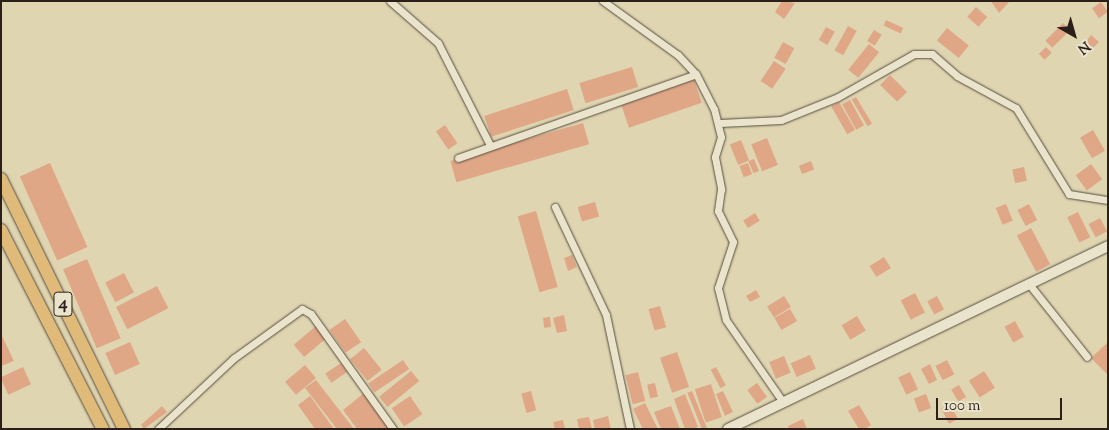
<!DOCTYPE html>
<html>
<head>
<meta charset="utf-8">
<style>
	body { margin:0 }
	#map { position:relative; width:1109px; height:430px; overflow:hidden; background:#dfd5b1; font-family:"Sorts Mill Goudy",serif }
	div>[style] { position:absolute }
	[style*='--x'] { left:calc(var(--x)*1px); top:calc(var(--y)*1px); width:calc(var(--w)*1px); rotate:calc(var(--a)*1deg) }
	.building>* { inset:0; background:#e0a787; transform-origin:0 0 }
	.roads { filter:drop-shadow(0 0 1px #574c3f) drop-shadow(0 0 1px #574c3f) }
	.street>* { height:7px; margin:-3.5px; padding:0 3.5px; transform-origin:3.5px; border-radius:3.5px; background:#eae4cc }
	.secondary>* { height:10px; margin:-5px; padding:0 5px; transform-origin:5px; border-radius:5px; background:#eae4cc }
	.highway>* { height:12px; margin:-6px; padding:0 6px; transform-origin:6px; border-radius:6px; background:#e0ba78 }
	span { translate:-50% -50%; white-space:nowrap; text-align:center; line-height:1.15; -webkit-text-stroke:4.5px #eae4cc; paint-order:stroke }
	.shield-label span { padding:1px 4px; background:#eae4cc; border:1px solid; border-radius:4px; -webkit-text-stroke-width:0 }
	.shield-label { font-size:18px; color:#2a1f19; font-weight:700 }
	.frame { position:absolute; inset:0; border:2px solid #2a1f19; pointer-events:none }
	.north { position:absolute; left:1049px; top:10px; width:50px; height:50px; -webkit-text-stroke:4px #eae4cc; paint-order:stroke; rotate:142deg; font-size:14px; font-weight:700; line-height:20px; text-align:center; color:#2a1f19 }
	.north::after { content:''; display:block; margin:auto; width:18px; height:22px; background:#2a1f19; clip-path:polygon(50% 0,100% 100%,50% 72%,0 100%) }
	.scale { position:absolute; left:936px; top:398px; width:126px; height:22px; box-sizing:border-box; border:2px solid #2a1f19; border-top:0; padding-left:6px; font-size:15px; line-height:18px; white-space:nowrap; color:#2a1f19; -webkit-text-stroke:4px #eae4cc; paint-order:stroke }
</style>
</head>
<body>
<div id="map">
	<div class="building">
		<div style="clip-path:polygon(782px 1px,795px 3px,784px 19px,775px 12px)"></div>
		<div style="clip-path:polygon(991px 1px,1010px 1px,999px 13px)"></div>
		<div style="left:1101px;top:2px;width:12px;height:11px;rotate:55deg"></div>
		<div style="left:976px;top:7px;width:15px;height:13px;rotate:42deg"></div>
		<div style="left:886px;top:20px;width:19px;height:6px;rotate:25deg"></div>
		<div style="left:1063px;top:23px;width:10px;height:25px;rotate:45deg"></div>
		<div style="left:848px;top:26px;width:10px;height:28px;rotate:29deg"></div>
		<div style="left:826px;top:27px;width:10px;height:15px;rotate:29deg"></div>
		<div style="left:947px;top:28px;width:28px;height:16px;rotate:39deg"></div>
		<div style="left:874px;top:30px;width:9px;height:13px;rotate:32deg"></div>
		<div style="clip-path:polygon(1091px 35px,1099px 42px,1093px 48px,1086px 42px)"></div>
		<div style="left:783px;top:42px;width:13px;height:18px;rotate:29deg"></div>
		<div style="left:869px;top:44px;width:13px;height:33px;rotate:39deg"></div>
		<div style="left:1046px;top:47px;width:8px;height:10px;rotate:45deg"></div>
		<div style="left:774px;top:61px;width:14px;height:24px;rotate:34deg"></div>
		<div style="left:632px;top:67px;width:21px;height:55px;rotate:73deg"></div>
		<div style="left:890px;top:75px;width:24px;height:14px;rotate:45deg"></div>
		<div style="left:694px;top:80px;width:24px;height:77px;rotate:71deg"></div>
		<div style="left:567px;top:89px;width:22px;height:87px;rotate:72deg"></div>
		<div style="left:856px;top:97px;width:31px;height:5px;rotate:59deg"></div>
		<div style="left:850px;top:100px;width:29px;height:9px;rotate:61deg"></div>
		<div style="left:839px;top:102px;width:32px;height:9px;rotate:60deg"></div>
		<div style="left:583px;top:123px;width:22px;height:138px;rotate:74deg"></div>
		<div style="left:445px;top:125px;width:22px;height:11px;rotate:56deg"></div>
		<div style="left:1093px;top:130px;width:24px;height:15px;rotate:60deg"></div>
		<div style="left:767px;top:138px;width:29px;height:17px;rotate:68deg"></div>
		<div style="left:741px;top:140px;width:22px;height:12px;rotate:68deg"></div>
		<div style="left:754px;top:159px;width:13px;height:6px;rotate:67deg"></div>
		<div style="left:811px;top:161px;width:9px;height:13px;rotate:69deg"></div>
		<div style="left:50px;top:163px;width:92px;height:33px;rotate:66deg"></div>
		<div style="left:748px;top:163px;width:12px;height:9px;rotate:70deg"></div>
		<div style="left:1091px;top:164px;width:19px;height:19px;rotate:54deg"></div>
		<div style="left:1024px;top:167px;width:14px;height:12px;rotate:78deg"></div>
		<div style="left:595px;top:202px;width:15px;height:18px;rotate:74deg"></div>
		<div style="left:1006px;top:204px;width:18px;height:11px;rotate:68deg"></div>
		<div style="left:1029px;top:204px;width:18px;height:13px;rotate:63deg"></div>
		<div style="left:536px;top:211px;width:79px;height:19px;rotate:74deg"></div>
		<div style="left:1078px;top:212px;width:28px;height:12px;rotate:64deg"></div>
		<div style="left:755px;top:213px;width:9px;height:14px;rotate:58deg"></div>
		<div style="left:1100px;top:218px;width:15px;height:13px;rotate:62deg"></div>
		<div style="left:1031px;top:228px;width:41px;height:16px;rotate:62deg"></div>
		<div style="clip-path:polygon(572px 255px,577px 267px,568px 271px,564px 258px)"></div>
		<div style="left:884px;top:257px;width:13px;height:17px;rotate:58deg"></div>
		<div style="left:87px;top:259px;width:86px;height:26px;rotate:67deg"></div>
		<div style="left:124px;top:273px;width:22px;height:21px;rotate:63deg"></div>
		<div style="left:157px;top:286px;width:25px;height:46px;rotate:63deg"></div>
		<div style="clip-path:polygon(756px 290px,760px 297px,750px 302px,746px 296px)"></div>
		<div style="left:915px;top:293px;width:22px;height:16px;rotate:63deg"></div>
		<div style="left:784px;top:296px;width:13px;height:20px;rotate:58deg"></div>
		<div style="left:937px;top:296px;width:15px;height:11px;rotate:62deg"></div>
		<div style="left:660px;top:306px;width:22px;height:12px;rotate:74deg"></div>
		<div style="left:790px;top:309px;width:14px;height:18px;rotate:60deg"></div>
		<div style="clip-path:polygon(564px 315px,567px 331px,557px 333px,553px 318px)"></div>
		<div style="left:857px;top:316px;width:17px;height:18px;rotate:59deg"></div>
		<div style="left:550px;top:317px;width:10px;height:7px;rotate:84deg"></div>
		<div style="left:345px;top:319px;width:28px;height:19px;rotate:55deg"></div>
		<div style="left:1015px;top:321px;width:18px;height:12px;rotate:61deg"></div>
		<div style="left:316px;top:326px;width:16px;height:29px;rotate:50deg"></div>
		<div style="clip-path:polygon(1px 334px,14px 361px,1px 366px)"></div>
		<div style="left:130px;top:342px;width:24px;height:27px;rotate:66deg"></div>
		<div style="clip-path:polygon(1108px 342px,1108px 375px,1091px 358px)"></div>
		<div style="left:364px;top:348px;width:28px;height:18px;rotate:51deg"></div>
		<div style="left:677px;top:352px;width:37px;height:18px;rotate:71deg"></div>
		<div style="left:810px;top:355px;width:15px;height:21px;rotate:67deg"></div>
		<div style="left:784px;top:356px;width:18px;height:16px;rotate:68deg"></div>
		<div style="left:403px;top:360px;width:11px;height:42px;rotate:56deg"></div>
		<div style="left:947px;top:360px;width:16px;height:13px;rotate:63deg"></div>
		<div style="left:341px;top:363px;width:11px;height:19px;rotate:56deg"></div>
		<div style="clip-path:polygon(930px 364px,937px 380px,929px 384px,921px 369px)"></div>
		<div style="left:305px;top:365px;width:17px;height:26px;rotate:50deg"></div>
		<div style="left:23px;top:367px;width:19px;height:25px;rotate:65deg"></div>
		<div style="left:716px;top:367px;width:21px;height:6px;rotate:62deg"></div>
		<div style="left:411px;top:371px;width:13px;height:41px;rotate:51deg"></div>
		<div style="left:984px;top:371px;width:20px;height:18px;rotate:57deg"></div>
		<div style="left:638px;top:372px;width:30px;height:13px;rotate:76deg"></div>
		<div style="left:910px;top:372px;width:19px;height:13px;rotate:65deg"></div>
		<div style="clip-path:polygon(316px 380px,354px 429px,337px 429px,305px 388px)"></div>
		<div style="left:655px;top:383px;width:14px;height:8px;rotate:78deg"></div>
		<div style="left:757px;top:383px;width:17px;height:12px;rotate:54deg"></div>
		<div style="left:711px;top:384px;width:35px;height:17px;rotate:72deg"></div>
		<div style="left:959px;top:385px;width:14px;height:9px;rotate:60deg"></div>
		<div style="left:531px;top:391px;width:20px;height:10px;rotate:75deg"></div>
		<div style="left:692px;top:391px;width:41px;height:5px;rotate:68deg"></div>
		<div style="clip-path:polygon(723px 391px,733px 412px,725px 416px,716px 394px)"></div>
		<div style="clip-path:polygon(364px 393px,392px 429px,357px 429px,343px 410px)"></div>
		<div style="clip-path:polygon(685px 394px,698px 427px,692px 429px,685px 429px,674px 399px)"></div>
		<div style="left:926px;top:394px;width:15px;height:13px;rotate:70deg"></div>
		<div style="clip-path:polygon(310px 396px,334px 429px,315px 429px,298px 405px)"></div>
		<div style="left:410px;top:396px;width:22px;height:22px;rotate:56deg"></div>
		<div style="clip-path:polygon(645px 403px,658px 429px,643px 429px,633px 409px)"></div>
		<div style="left:950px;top:404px;width:17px;height:10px;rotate:62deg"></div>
		<div style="clip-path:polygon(859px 405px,871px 425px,865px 429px,859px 429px,848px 411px)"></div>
		<div style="clip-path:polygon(162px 406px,167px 412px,144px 429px,141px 425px)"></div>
		<div style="clip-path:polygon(671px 406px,680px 429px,661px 429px,654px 412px)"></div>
		<div style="clip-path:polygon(608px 416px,611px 429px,595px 429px,593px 420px)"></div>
		<div style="clip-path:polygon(589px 417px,592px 429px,579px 429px,577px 419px)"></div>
		<div style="clip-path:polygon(803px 419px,807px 429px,789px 429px,788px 426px)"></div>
		<div style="clip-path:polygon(563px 420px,565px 429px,555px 429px,553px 422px)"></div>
	</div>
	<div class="roads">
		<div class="street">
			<div style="--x:390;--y:1;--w:64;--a:41.2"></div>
			<div style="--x:438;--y:43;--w:114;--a:63"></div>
			<div style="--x:603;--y:1;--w:92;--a:35.8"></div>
			<div style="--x:678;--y:55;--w:26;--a:47"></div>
			<div style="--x:696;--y:74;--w:39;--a:63"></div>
			<div style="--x:714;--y:109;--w:29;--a:76"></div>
			<div style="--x:721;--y:137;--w:21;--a:107"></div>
			<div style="--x:715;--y:157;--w:33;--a:79"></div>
			<div style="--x:721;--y:189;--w:22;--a:98"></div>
			<div style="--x:718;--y:211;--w:34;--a:64"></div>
			<div style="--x:733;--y:242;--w:48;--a:108.1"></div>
			<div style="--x:718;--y:288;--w:33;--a:76"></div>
			<div style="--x:726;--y:320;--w:100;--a:55.2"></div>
			<div style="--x:720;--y:123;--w:61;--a:-2.8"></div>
			<div style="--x:781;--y:120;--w:61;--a:-22"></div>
			<div style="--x:838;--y:97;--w:87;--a:-29.5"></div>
			<div style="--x:914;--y:54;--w:18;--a:0"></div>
			<div style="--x:932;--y:54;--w:33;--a:41"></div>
			<div style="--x:957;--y:76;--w:67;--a:28.5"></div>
			<div style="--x:1016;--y:108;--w:101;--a:58.4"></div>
			<div style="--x:1069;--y:194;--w:39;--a:9"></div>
			<div style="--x:458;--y:158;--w:252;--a:-19.4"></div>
			<div style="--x:555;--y:207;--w:119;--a:64.7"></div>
			<div style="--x:606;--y:315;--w:116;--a:78.1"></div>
			<div style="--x:1029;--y:284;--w:93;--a:51.5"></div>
			<div style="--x:158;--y:429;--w:104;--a:-43.1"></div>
			<div style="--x:234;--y:358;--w:84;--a:-35.8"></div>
			<div style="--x:302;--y:309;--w:10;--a:29"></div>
			<div style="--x:311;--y:314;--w:141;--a:54.5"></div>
		</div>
		<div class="secondary">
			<div style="--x:728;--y:429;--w:422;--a:-25.7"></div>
		</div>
		<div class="highway">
			<div style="--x:1;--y:179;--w:279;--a:63.8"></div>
			<div style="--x:1;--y:230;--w:224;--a:62.9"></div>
		</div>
	</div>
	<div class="shield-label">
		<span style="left:63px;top:304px">4</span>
	</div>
	<div class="frame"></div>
	<div class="north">N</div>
	<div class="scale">100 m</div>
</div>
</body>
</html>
